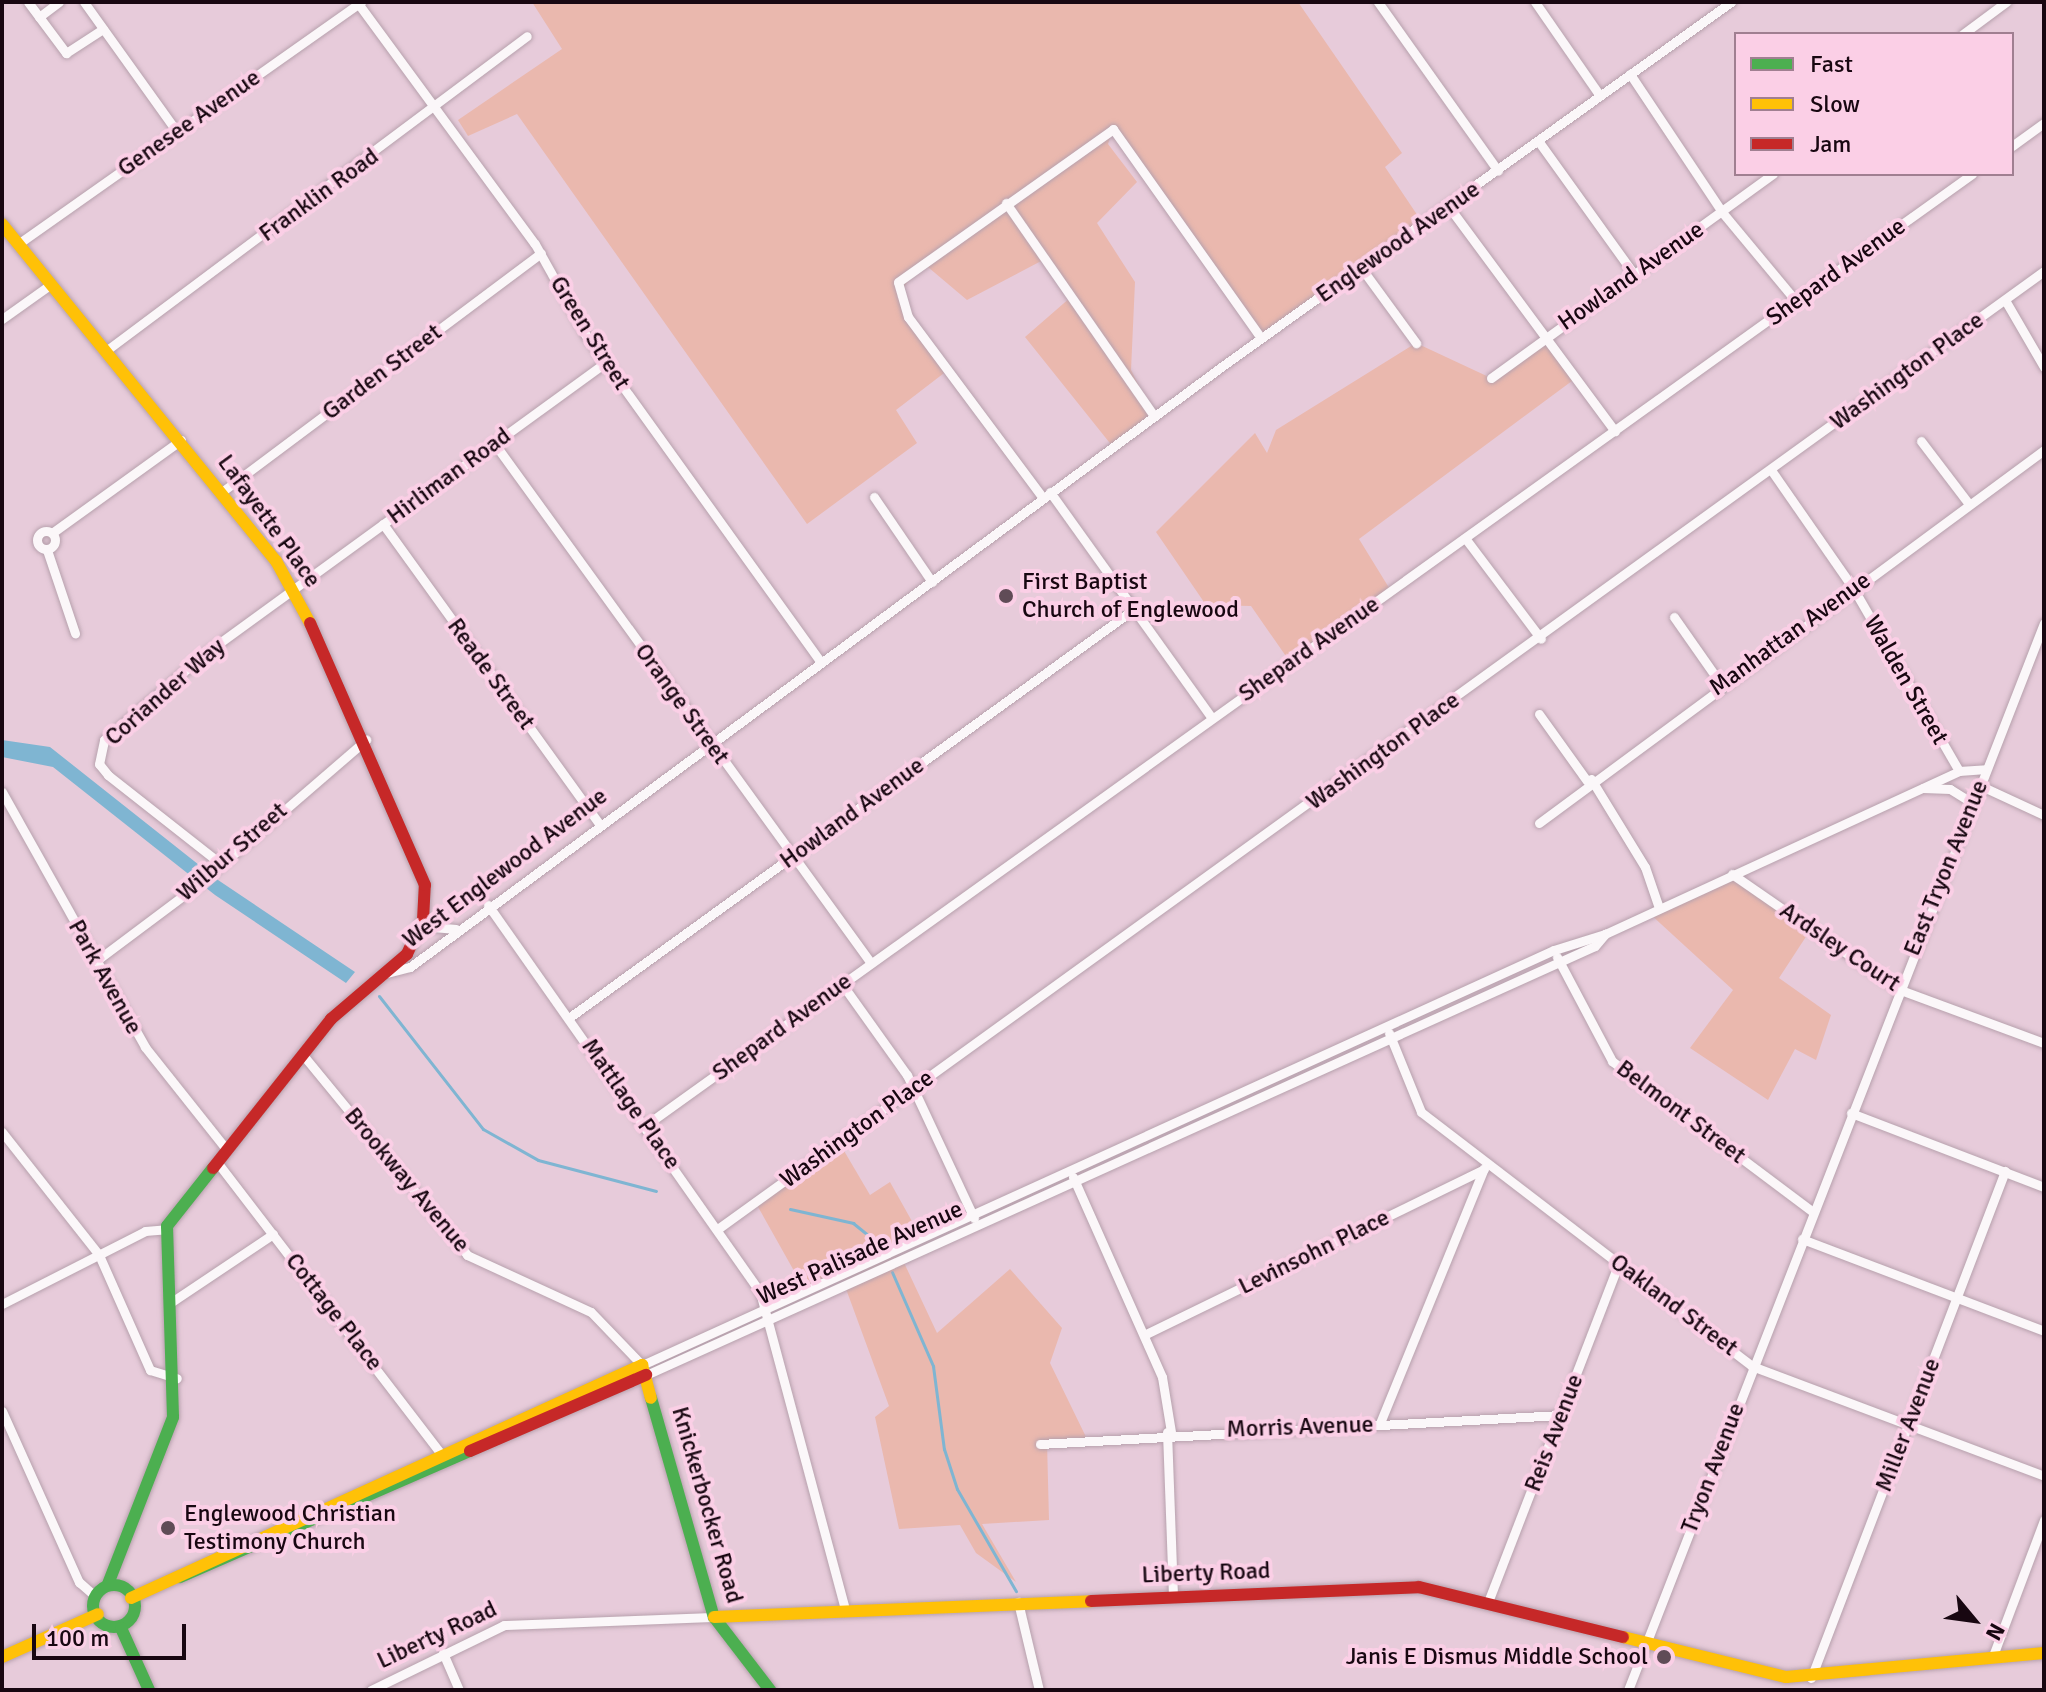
<!DOCTYPE html>
<html>
<head>
<meta charset="utf-8">
<style>
	body { margin:0 }
	#map { position:relative; width:2046px; height:1692px; overflow:hidden; background:#e7cbda; font-family:Signika,sans-serif }
	div>[style] { position:absolute }
	[style*='--x'] { left:calc(var(--x)*1px); top:calc(var(--y)*1px); width:calc(var(--w)*1px); rotate:calc(var(--a)*1deg) }
	.green>* { inset:0; background:#eab8ae }
	.water>* { inset:0; background:#7fb5d2 }
	.stream>* { height:3px; margin:-1.5px; padding:0 1.5px; transform-origin:1.5px; border-radius:1.5px; background:#7fb5d2 }
	.roads { filter:drop-shadow(0 0 2px #b7a1ad) drop-shadow(0 0 2px #b7a1ad) }
	.street>* { height:9px; margin:-4.5px; padding:0 4.5px; transform-origin:4.5px; border-radius:4.5px; background:#fbf7f9 }
	.street>.ring { margin:-4.5px; padding:0; box-sizing:content-box; background:none; border:9px solid #fbf7f9; border-radius:50% }
	.fast>* { height:12px; margin:-6px; padding:0 6px; transform-origin:6px; border-radius:6px; background:#4caf50 }
	.fast>.ring { margin:-6px; padding:0; box-sizing:content-box; background:none; border:12px solid #4caf50; border-radius:50% }
	.slow>* { height:12px; margin:-6px; padding:0 6px; transform-origin:6px; border-radius:6px; background:#ffc107 }
	.jam>* { height:12px; margin:-6px; padding:0 6px; transform-origin:6px; border-radius:6px; background:#c62828 }
	.dots>* { width:22px; height:22px; translate:-50% -50%; box-sizing:border-box; border:4px solid #fbcfe6; border-radius:50% }
	span { translate:-50% -50%; white-space:nowrap; text-align:center; line-height:1.15; -webkit-text-stroke:8px #fbcfe6; paint-order:stroke }
	.street-label { font-size:24px; color:#180711 }
	.poi-label { font-size:24px; color:#180711 }
	.left { translate:0 -50%; text-align:left }
	.right { translate:-100% -50%; text-align:right }
	.frame { position:absolute; inset:0; border:4px solid #180711; pointer-events:none }
	.legend { position:absolute; left:1734px; top:32px; width:280px; height:144px; box-sizing:border-box; background:#fbcfe6; border:2px solid #a07f91; margin:0; padding:10px 14px; list-style:none; font-size:24px; color:#180711 }
	.legend li { display:flex; align-items:center; gap:16px; height:40px }
	.legend b { width:40px; border:2px solid #a07f91 }
	.north { position:absolute; left:1934px; top:1580px; width:80px; height:80px; -webkit-text-stroke:6px #fbcfe6; paint-order:stroke; rotate:119deg; font-size:22px; font-weight:700; line-height:32px; text-align:center; color:#180711 }
	.north::after { content:''; display:block; margin:auto; width:28px; height:36px; background:#180711; clip-path:polygon(50% 0,100% 100%,50% 72%,0 100%) }
	.scale { position:absolute; left:32px; top:1624px; width:154px; height:36px; box-sizing:border-box; border:4px solid #180711; border-top:0; padding-left:10px; font-size:24px; line-height:28px; white-space:nowrap; color:#180711; -webkit-text-stroke:6px #fbcfe6; paint-order:stroke }
</style>
</head>
<body>
<div id="map">
	<div class="green">
		<div style="clip-path:polygon(532px 2px,1298px 2px,1402px 153px,1385px 167px,1424px 225px,1261px 338px,1113px 129px,1108px 144px,1137px 182px,1097px 223px,1135px 282px,1131px 370px,1154px 416px,1113px 447px,1025px 337px,1071px 297px,1045px 259px,967px 300px,922px 262px,897px 297px,948px 370px,896px 410px,917px 443px,807px 524px,517px 114px,468px 136px,458px 120px,562px 49px)"></div>
		<div style="clip-path:polygon(1545px 336px,1576px 378px,1359px 539px,1391px 591px,1290px 662px,1251px 606px,1206px 605px,1156px 532px,1255px 433px,1267px 453px,1276px 430px,1416px 343px,1491px 378px)"></div>
		<div style="clip-path:polygon(1732px 874px,1811px 929px,1779px 978px,1831px 1015px,1816px 1060px,1795px 1049px,1768px 1100px,1690px 1048px,1733px 990px,1649px 913px)"></div>
		<div style="clip-path:polygon(840px 1144px,870px 1195px,890px 1182px,923px 1241px,899px 1252px,937px 1333px,1010px 1269px,1062px 1328px,1050px 1363px,1087px 1439px,1047px 1442px,1049px 1520px,982px 1524px,1016px 1582px,976px 1553px,960px 1525px,899px 1529px,875px 1417px,889px 1406px,842px 1278px,807px 1294px,757px 1205px)"></div>
	</div>
	<div class="water">
		<div style="clip-path:polygon(2px 740px,50px 747px,218px 880px,355px 972px,346px 983px,215px 895px,53px 767px,2px 757px)"></div>
	</div>
	<div class="stream">
		<div style="--x:379;--y:996;--w:169;--a:52"></div>
		<div style="--x:483;--y:1129;--w:63;--a:29.4"></div>
		<div style="--x:538;--y:1160;--w:122;--a:14.7"></div>
		<div style="--x:790;--y:1209;--w:65;--a:12.5"></div>
		<div style="--x:853;--y:1223;--w:32;--a:39"></div>
		<div style="--x:892;--y:1272;--w:103;--a:66.4"></div>
		<div style="--x:933;--y:1366;--w:84;--a:82.5"></div>
		<div style="--x:944;--y:1449;--w:42;--a:72"></div>
		<div style="--x:957;--y:1489;--w:118;--a:60"></div>
	</div>
	<div class="roads">
		<div class="street">
			<div style="--x:28;--y:2;--w:64;--a:53.3"></div>
			<div style="--x:66;--y:53;--w:44;--a:-33"></div>
			<div style="--x:84;--y:2;--w:160;--a:54.4"></div>
			<div style="--x:357;--y:2;--w:300;--a:53.7"></div>
			<div style="--x:535;--y:244;--w:103;--a:60.9"></div>
			<div style="--x:585;--y:334;--w:405;--a:54.3"></div>
			<div style="--x:1378;--y:2;--w:207;--a:54.6"></div>
			<div style="--x:1535;--y:2;--w:114;--a:55.3"></div>
			<div style="--x:39;--y:17;--w:25;--a:-37"></div>
			<div style="--x:1963;--y:34;--w:54;--a:-36.7"></div>
			<div style="--x:1630;--y:74;--w:166;--a:56.3"></div>
			<div style="--x:1722;--y:212;--w:114;--a:50.3"></div>
			<div style="--x:1539;--y:142;--w:163;--a:54.3"></div>
			<div style="--x:2012;--y:146;--w:39;--a:-36"></div>
			<div style="--x:1006;--y:203;--w:259;--a:55.2"></div>
			<div style="--x:1449;--y:207;--w:279;--a:53.5"></div>
			<div style="--x:18;--y:244;--w:420;--a:-35.2"></div>
			<div style="--x:1362;--y:269;--w:92;--a:53.9"></div>
			<div style="--x:2005;--y:300;--w:78;--a:59.8"></div>
			<div style="--x:2;--y:319;--w:60;--a:-35.5"></div>
			<div style="--x:107;--y:350;--w:524;--a:-36.78"></div>
			<div style="--x:1491;--y:378;--w:348;--a:-35.9"></div>
			<div style="--x:1921;--y:441;--w:79;--a:52.7"></div>
			<div style="--x:494;--y:443;--w:642;--a:54.06"></div>
			<div style="--x:1771;--y:470;--w:144;--a:55.2"></div>
			<div style="--x:1853;--y:588;--w:211;--a:59.9"></div>
			<div style="--x:223;--y:491;--w:397;--a:-36.8"></div>
			<div style="--x:1050;--y:492;--w:278;--a:54.4"></div>
			<div style="--x:874;--y:497;--w:103;--a:55.7"></div>
			<div style="--x:1043;--y:498;--w:226;--a:-126.7"></div>
			<div style="--x:908;--y:317;--w:36;--a:-106"></div>
			<div style="--x:898;--y:282;--w:264;--a:-35.4"></div>
			<div style="--x:1113;--y:129;--w:256;--a:54.7"></div>
			<div style="--x:383;--y:524;--w:370;--a:54.2"></div>
			<div class="ring" style="left:37px;top:531px;width:9px;height:9px"></div>
			<div style="--x:52;--y:533;--w:159;--a:-35.8"></div>
			<div style="--x:1465;--y:538;--w:126;--a:53"></div>
			<div style="--x:47;--y:550;--w:88;--a:71.4"></div>
			<div style="--x:1674;--y:617;--w:82;--a:55"></div>
			<div style="--x:1539;--y:714;--w:82;--a:54.4"></div>
			<div style="--x:1591;--y:779;--w:103;--a:58.5"></div>
			<div style="--x:1645;--y:867;--w:43;--a:71.1"></div>
			<div style="--x:1979;--y:785;--w:72;--a:24.8"></div>
			<div style="--x:1923;--y:788;--w:27;--a:2"></div>
			<div style="--x:1950;--y:789;--w:26;--a:32"></div>
			<div style="--x:2;--y:792;--w:292;--a:60.7"></div>
			<div style="--x:145;--y:1047;--w:132;--a:51.5"></div>
			<div style="--x:1539;--y:823;--w:628;--a:-36.45"></div>
			<div style="--x:221;--y:864;--w:144;--a:-141.8"></div>
			<div style="--x:108;--y:775;--w:14;--a:-129"></div>
			<div style="--x:99;--y:764;--w:25;--a:-78"></div>
			<div style="--x:104;--y:740;--w:130;--a:-40.6"></div>
			<div style="--x:203;--y:655;--w:497;--a:-36"></div>
			<div style="--x:1732;--y:874;--w:202;--a:34.7"></div>
			<div style="--x:1898;--y:989;--w:156;--a:20.3"></div>
			<div style="--x:488;--y:905;--w:473;--a:54.9"></div>
			<div style="--x:760;--y:1292;--w:328;--a:75"></div>
			<div style="--x:421;--y:926;--w:35;--a:5"></div>
			<div style="--x:1557;--y:957;--w:118;--a:62.1"></div>
			<div style="--x:1612;--y:1061;--w:250;--a:36.9"></div>
			<div style="--x:96;--y:961;--w:129;--a:-36.8"></div>
			<div style="--x:199;--y:884;--w:221;--a:-40.8"></div>
			<div style="--x:387;--y:973;--w:24;--a:-15"></div>
			<div style="--x:410;--y:967;--w:1017;--a:-36.49"></div>
			<div style="--x:1228;--y:362;--w:619;--a:-35.59"></div>
			<div style="--x:842;--y:984;--w:112;--a:54.5"></div>
			<div style="--x:907;--y:1075;--w:158;--a:64.9"></div>
			<div style="--x:570;--y:1017;--w:696;--a:-35.88"></div>
			<div style="--x:1389;--y:1033;--w:85;--a:67.9"></div>
			<div style="--x:1421;--y:1112;--w:417;--a:37.5"></div>
			<div style="--x:1752;--y:1366;--w:312;--a:20.6"></div>
			<div style="--x:303;--y:1055;--w:259;--a:50.6"></div>
			<div style="--x:467;--y:1255;--w:136;--a:24.7"></div>
			<div style="--x:591;--y:1312;--w:74;--a:46.1"></div>
			<div style="--x:642;--y:1365;--w:1002;--a:-24.47"></div>
			<div style="--x:1554;--y:950;--w:53;--a:-17.4"></div>
			<div style="--x:1605;--y:934;--w:390;--a:-24.7"></div>
			<div style="--x:1959;--y:771;--w:27;--a:-4"></div>
			<div style="--x:1851;--y:1113;--w:207;--a:21"></div>
			<div style="--x:646;--y:1125;--w:1632;--a:-35.65"></div>
			<div style="--x:2;--y:1132;--w:157;--a:51.7"></div>
			<div style="--x:99;--y:1255;--w:126;--a:66.1"></div>
			<div style="--x:150;--y:1370;--w:28;--a:17"></div>
			<div style="--x:217;--y:1162;--w:376;--a:52.5"></div>
			<div style="--x:1073;--y:1177;--w:219;--a:66"></div>
			<div style="--x:1162;--y:1377;--w:56;--a:80.7"></div>
			<div style="--x:719;--y:1228;--w:1634;--a:-35.84"></div>
			<div style="--x:1802;--y:1239;--w:259;--a:20.8"></div>
			<div style="--x:170;--y:1303;--w:124;--a:-33.8"></div>
			<div style="--x:2;--y:1304;--w:161;--a:-27"></div>
			<div style="--x:145;--y:1231;--w:21;--a:-5"></div>
			<div style="--x:1144;--y:1335;--w:378;--a:-26"></div>
			<div style="--x:646;--y:1375;--w:1041;--a:-24.33"></div>
			<div style="--x:1595;--y:946;--w:16;--a:-50"></div>
			<div style="--x:2;--y:1411;--w:188;--a:65.8"></div>
			<div style="--x:79;--y:1582;--w:21;--a:41"></div>
			<div style="--x:1380;--y:1423;--w:275;--a:-67.8"></div>
			<div style="--x:1167;--y:1432;--w:164;--a:87.9"></div>
			<div style="--x:1040;--y:1444;--w:521;--a:-3.19"></div>
			<div style="--x:1018;--y:1602;--w:90;--a:76.6"></div>
			<div style="--x:1488;--y:1602;--w:363;--a:-68.9"></div>
			<div style="--x:443;--y:1653;--w:40;--a:66.6"></div>
			<div style="--x:1994;--y:1653;--w:142;--a:-69.4"></div>
			<div style="--x:1811;--y:1678;--w:543;--a:-69.06"></div>
			<div style="--x:371;--y:1690;--w:148;--a:-26"></div>
			<div style="--x:504;--y:1625;--w:210;--a:-2.2"></div>
			<div style="--x:1628;--y:1690;--w:1145;--a:-68.7"></div>
		</div>
		<div class="fast">
			<div style="--x:651;--y:1398;--w:228;--a:74"></div>
			<div style="--x:714;--y:1617;--w:92;--a:52.5"></div>
			<div style="--x:180;--y:1577;--w:316;--a:-23.5"></div>
			<div style="--x:108;--y:1584;--w:179;--a:-68.7"></div>
			<div style="--x:173;--y:1417;--w:191;--a:-91.8"></div>
			<div style="--x:167;--y:1226;--w:74;--a:-51.6"></div>
			<div class="ring" style="left:93px;top:1585px;width:30px;height:30px"></div>
			<div style="--x:121;--y:1628;--w:68;--a:65.7"></div>
		</div>
		<div class="slow">
			<div style="--x:2;--y:224;--w:434;--a:50.9"></div>
			<div style="--x:276;--y:561;--w:71;--a:61.3"></div>
			<div style="--x:131;--y:1598;--w:562;--a:-24.51"></div>
			<div style="--x:642;--y:1365;--w:34;--a:75"></div>
			<div style="--x:714;--y:1617;--w:377;--a:-2.4"></div>
			<div style="--x:1623;--y:1637;--w:168;--a:13.8"></div>
			<div style="--x:1786;--y:1677;--w:259;--a:-5.3"></div>
			<div style="--x:2;--y:1657;--w:105;--a:-24.1"></div>
		</div>
		<div class="jam">
			<div style="--x:213;--y:1168;--w:190;--a:-51.6"></div>
			<div style="--x:331;--y:1019;--w:100;--a:-40.5"></div>
			<div style="--x:407;--y:954;--w:38;--a:-65"></div>
			<div style="--x:423;--y:920;--w:35;--a:-87"></div>
			<div style="--x:425;--y:885;--w:286;--a:-113.7"></div>
			<div style="--x:470;--y:1451;--w:192;--a:-23.4"></div>
			<div style="--x:1091;--y:1601;--w:328;--a:-2.4"></div>
			<div style="--x:1419;--y:1587;--w:210;--a:13.8"></div>
		</div>
	</div>
	<div class="dots">
		<div style="left:1006px;top:596px;background:#604c57"></div>
		<div style="left:168px;top:1528px;background:#604c57"></div>
		<div style="left:1664px;top:1657px;background:#604c57"></div>
	</div>
	<div class="street-label">
		<span style="left:189px;top:123px;rotate:-35deg">Genesee Avenue</span>
		<span style="left:319px;top:195px;rotate:-36deg">Franklin Road</span>
		<span style="left:1398px;top:242px;rotate:-35deg">Englewood Avenue</span>
		<span style="left:1836px;top:272px;rotate:-36deg">Shepard Avenue</span>
		<span style="left:1631px;top:276px;rotate:-35deg">Howland Avenue</span>
		<span style="left:590px;top:333px;rotate:58deg">Green Street</span>
		<span style="left:1907px;top:371px;rotate:-36deg">Washington Place</span>
		<span style="left:382px;top:372px;rotate:-37deg">Garden Street</span>
		<span style="left:449px;top:476px;rotate:-36deg">Hirliman Road</span>
		<span style="left:269px;top:521px;rotate:54deg">Lafayette Place</span>
		<span style="left:1790px;top:634px;rotate:-36deg">Manhattan Avenue</span>
		<span style="left:1309px;top:649px;rotate:-35deg">Shepard Avenue</span>
		<span style="left:491px;top:674px;rotate:54deg">Reade Street</span>
		<span style="left:1906px;top:680px;rotate:60deg">Walden Street</span>
		<span style="left:165px;top:692px;rotate:-41deg">Coriander Way</span>
		<span style="left:682px;top:704px;rotate:54deg">Orange Street</span>
		<span style="left:1383px;top:751px;rotate:-36deg">Washington Place</span>
		<span style="left:852px;top:813px;rotate:-36deg">Howland Avenue</span>
		<span style="left:232px;top:852px;rotate:-41deg">Wilbur Street</span>
		<span style="left:505px;top:868px;rotate:-37deg">West Englewood Avenue</span>
		<span style="left:1946px;top:868px;rotate:-68deg">East Tryon Avenue</span>
		<span style="left:1840px;top:947px;rotate:34deg">Ardsley Court</span>
		<span style="left:105px;top:977px;rotate:61deg">Park Avenue</span>
		<span style="left:782px;top:1027px;rotate:-36deg">Shepard Avenue</span>
		<span style="left:631px;top:1104px;rotate:55deg">Mattlage Place</span>
		<span style="left:1681px;top:1112px;rotate:37deg">Belmont Street</span>
		<span style="left:857px;top:1129px;rotate:-36deg">Washington Place</span>
		<span style="left:407px;top:1180px;rotate:50deg">Brookway Avenue</span>
		<span style="left:1314px;top:1252px;rotate:-26deg">Levinsohn Place</span>
		<span style="left:860px;top:1253px;rotate:-24deg">West Palisade Avenue</span>
		<span style="left:1674px;top:1305px;rotate:37deg">Oakland Street</span>
		<span style="left:334px;top:1312px;rotate:52deg">Cottage Place</span>
		<span style="left:1908px;top:1425px;rotate:-69deg">Miller Avenue</span>
		<span style="left:1300px;top:1427px;rotate:-2deg">Morris Avenue</span>
		<span style="left:1554px;top:1433px;rotate:-69deg">Reis Avenue</span>
		<span style="left:1713px;top:1468px;rotate:-69deg">Tryon Avenue</span>
		<span style="left:707px;top:1505px;rotate:74deg">Knickerbocker Road</span>
		<span style="left:1206px;top:1573px;rotate:-2deg">Liberty Road</span>
		<span style="left:437px;top:1635px;rotate:-25deg">Liberty Road</span>
	</div>
	<div class="poi-label">
		<span class="left" style="left:1022px;top:596px">First Baptist<br>Church of Englewood</span>
		<span class="left" style="left:184px;top:1528px">Englewood Christian<br>Testimony Church</span>
		<span class="right" style="left:1648px;top:1657px">Janis E Dismus Middle School</span>
	</div>
	<div class="frame"></div>
	<ul class="legend">
	<li><b style="height:10px;background:#4caf50"></b>Fast</li>
	<li><b style="height:10px;background:#ffc107"></b>Slow</li>
	<li><b style="height:10px;background:#c62828"></b>Jam</li>
	</ul>
	<div class="north">N</div>
	<div class="scale">100 m</div>
</div>
</body>
</html>
